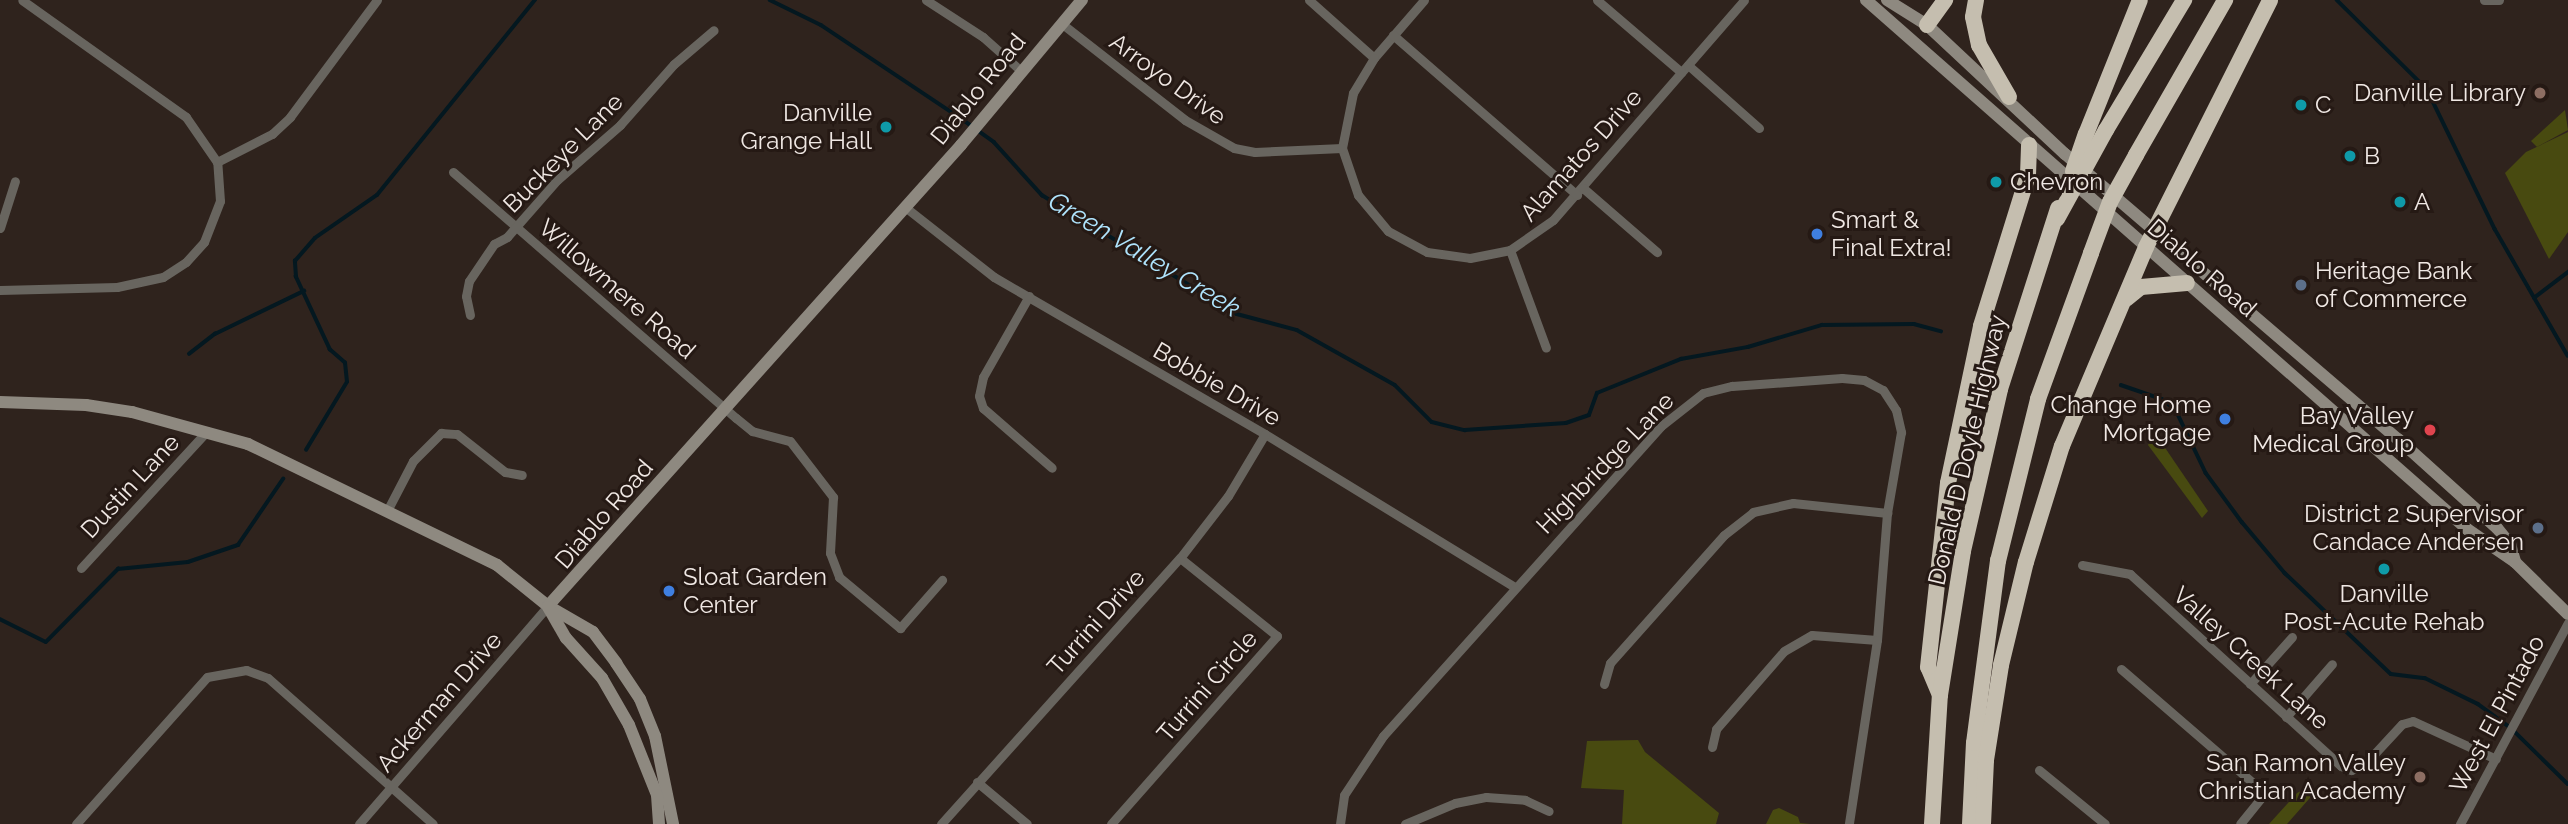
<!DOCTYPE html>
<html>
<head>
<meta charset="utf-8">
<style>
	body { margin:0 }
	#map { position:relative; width:2568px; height:824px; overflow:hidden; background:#2f231d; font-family:Raleway,sans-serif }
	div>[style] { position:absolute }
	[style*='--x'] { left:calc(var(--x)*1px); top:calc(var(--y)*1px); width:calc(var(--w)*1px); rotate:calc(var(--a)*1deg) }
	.green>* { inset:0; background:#484a10 }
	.stream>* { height:3.5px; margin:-1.75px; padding:0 1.75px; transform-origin:1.75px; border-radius:1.75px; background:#041820 }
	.street>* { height:9px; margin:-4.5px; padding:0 4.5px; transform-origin:4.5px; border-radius:4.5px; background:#68655f }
	.secondary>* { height:12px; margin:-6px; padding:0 6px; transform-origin:6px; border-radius:6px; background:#8e8980 }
	.highway>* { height:16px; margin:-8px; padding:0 8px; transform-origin:8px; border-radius:8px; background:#c5beaf }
	.highway-bridge>* { height:16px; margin:-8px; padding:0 8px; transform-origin:8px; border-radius:8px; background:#c5beaf }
	.dots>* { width:19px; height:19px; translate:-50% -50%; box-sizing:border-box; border:4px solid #251914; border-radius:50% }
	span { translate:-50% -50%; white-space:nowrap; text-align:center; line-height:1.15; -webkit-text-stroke:6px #251914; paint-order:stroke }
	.street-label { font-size:24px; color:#f0e8e4 }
	.poi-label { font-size:24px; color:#f0e8e4 }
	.right { translate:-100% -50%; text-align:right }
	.left { translate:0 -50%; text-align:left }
	.water-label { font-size:26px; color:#afe4fd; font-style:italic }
</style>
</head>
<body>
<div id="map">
	<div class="green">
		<div style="clip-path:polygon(2565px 110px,2568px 130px,2537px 147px,2531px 141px)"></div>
		<div style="clip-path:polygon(2568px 132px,2568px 232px,2549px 259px,2505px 173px,2526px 152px)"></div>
		<div style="clip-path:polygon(2155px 433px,2208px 511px,2202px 518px,2148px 445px)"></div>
		<div style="clip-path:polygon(1638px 740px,1645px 752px,1719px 813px,1716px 824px,1622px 824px,1624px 790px,1581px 788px,1587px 741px)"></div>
		<div style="clip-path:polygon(2311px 786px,2316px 791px,2287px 824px,2269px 824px,2297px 793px)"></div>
		<div style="clip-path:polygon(1779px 808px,1798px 817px,1800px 823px,1810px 824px,1766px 824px,1773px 810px)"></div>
	</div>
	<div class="stream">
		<div style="--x:770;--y:0;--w:57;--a:26.1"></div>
		<div style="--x:821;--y:25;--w:166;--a:33.7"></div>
		<div style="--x:959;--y:117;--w:43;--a:35.5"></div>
		<div style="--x:994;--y:142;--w:72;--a:47.8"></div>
		<div style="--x:1042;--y:195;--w:228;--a:31.4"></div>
		<div style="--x:1237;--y:314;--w:62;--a:14.9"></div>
		<div style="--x:1297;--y:330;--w:112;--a:29.3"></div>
		<div style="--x:1395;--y:385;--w:52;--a:45"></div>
		<div style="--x:1432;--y:422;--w:34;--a:14"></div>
		<div style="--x:1465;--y:430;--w:101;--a:-4"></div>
		<div style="--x:1566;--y:423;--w:24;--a:-19"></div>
		<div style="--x:1589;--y:415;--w:23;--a:-70"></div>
		<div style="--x:1597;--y:393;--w:91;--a:-22"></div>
		<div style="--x:1681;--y:359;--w:68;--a:-10.2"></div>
		<div style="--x:1748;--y:347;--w:77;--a:-16.6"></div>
		<div style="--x:1822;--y:325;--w:92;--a:-0.6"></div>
		<div style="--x:1914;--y:324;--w:28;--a:15"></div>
		<div style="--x:2337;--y:0;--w:127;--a:44.7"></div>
		<div style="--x:2427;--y:89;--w:156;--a:64.1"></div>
		<div style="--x:2495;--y:229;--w:146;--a:60.1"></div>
		<div style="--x:2534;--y:298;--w:43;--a:-37.4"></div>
		<div style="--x:189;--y:354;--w:33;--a:-38"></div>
		<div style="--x:215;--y:334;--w:99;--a:-25.8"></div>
		<div style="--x:2121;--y:385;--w:43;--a:18.9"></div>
		<div style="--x:2162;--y:399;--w:18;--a:38"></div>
		<div style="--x:2176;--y:410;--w:70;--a:64.5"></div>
		<div style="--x:2206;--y:473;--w:61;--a:53.7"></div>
		<div style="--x:2242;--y:522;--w:67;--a:49.9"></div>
		<div style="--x:2285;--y:573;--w:146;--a:43.6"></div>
		<div style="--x:2391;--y:674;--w:34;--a:7"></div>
		<div style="--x:2425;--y:678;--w:59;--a:26.1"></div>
		<div style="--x:2478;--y:704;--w:39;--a:36"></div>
		<div style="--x:2510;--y:727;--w:81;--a:44.5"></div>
		<div style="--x:306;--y:450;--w:79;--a:-58.9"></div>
		<div style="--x:347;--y:382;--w:19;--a:-96"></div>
		<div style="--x:345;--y:363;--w:20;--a:-139"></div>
		<div style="--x:330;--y:350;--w:81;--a:-115"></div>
		<div style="--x:296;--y:277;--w:16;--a:-94"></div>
		<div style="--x:295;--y:261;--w:30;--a:-49"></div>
		<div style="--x:315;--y:238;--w:75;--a:-34.7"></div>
		<div style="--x:377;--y:195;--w:251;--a:-51"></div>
		<div style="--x:0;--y:619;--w:51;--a:26.6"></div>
		<div style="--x:46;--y:642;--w:103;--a:-45.4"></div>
		<div style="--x:118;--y:569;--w:70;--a:-5.7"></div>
		<div style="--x:188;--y:562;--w:53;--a:-18.8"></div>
		<div style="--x:238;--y:545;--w:80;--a:-55.7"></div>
	</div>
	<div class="street">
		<div style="--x:926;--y:0;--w:68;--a:33"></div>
		<div style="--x:983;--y:37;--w:50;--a:41.7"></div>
		<div style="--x:1309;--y:0;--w:87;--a:41.7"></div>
		<div style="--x:1424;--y:0;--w:77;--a:130.8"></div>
		<div style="--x:1374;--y:58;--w:41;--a:121"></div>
		<div style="--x:1353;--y:93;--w:56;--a:101.3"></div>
		<div style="--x:1342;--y:148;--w:50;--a:71.2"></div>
		<div style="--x:1358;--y:195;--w:47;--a:50.2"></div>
		<div style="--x:1388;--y:231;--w:44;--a:28.3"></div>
		<div style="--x:1427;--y:252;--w:43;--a:7.9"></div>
		<div style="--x:1470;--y:258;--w:41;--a:-11.3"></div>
		<div style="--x:1510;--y:250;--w:52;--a:-34.9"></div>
		<div style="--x:1553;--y:220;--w:291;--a:-49"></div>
		<div style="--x:1597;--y:0;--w:111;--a:40.6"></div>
		<div style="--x:2484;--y:0;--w:15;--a:0"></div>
		<div style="--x:1061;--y:23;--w:157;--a:38"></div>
		<div style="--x:1185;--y:120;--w:56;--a:29.7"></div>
		<div style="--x:1234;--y:148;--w:21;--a:11"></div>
		<div style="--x:1255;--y:152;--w:87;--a:-2.6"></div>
		<div style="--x:1393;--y:35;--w:244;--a:41"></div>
		<div style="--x:1688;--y:65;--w:95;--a:41.6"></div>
		<div style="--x:217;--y:162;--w:62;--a:-27"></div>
		<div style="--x:272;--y:134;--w:25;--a:-43"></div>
		<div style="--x:290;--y:117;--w:146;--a:-53.4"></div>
		<div style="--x:453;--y:172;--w:375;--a:41"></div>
		<div style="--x:736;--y:418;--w:21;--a:39"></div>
		<div style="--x:752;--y:431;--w:39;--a:15"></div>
		<div style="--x:790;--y:441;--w:71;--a:52.5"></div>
		<div style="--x:833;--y:497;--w:56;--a:93.1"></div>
		<div style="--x:830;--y:553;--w:26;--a:69"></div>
		<div style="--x:839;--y:577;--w:80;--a:39.9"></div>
		<div style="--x:900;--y:628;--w:64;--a:-48.8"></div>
		<div style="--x:1583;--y:188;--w:98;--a:40.9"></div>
		<div style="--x:905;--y:207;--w:113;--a:38.2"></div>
		<div style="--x:994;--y:277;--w:313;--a:30.1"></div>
		<div style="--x:1265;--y:434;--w:293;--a:31.5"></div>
		<div style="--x:0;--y:228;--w:49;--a:-72.3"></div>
		<div style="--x:1510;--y:250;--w:104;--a:69.8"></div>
		<div style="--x:0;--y:290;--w:117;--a:-1.5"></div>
		<div style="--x:117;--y:287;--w:47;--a:-12.3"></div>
		<div style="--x:163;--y:277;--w:27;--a:-33"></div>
		<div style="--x:186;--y:262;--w:27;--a:-48"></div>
		<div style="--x:204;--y:242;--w:44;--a:-68.7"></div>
		<div style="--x:220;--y:201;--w:39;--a:-94"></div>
		<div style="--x:217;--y:162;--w:55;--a:-124.6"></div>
		<div style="--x:186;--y:117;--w:201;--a:-144.5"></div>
		<div style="--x:1029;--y:296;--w:93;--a:119.6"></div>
		<div style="--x:983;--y:377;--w:19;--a:102"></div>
		<div style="--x:979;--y:396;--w:13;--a:72"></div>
		<div style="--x:983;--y:408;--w:91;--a:41"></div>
		<div style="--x:470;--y:315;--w:19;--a:-102"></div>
		<div style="--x:466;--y:296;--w:15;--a:-79"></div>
		<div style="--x:469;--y:281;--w:45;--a:-56"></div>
		<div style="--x:494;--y:244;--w:15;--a:-28"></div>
		<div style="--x:507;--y:237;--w:76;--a:-48.7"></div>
		<div style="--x:557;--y:180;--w:84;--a:-41.1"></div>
		<div style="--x:620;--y:125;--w:81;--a:-48.5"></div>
		<div style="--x:674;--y:64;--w:52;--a:-40.4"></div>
		<div style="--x:388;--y:509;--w:54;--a:-62.5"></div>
		<div style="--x:413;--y:461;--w:40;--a:-45"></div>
		<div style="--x:441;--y:433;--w:16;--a:4"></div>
		<div style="--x:457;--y:434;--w:61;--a:38.4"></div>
		<div style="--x:505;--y:472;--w:17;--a:10"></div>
		<div style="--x:2082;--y:565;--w:49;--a:10.6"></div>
		<div style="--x:2130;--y:574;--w:285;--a:42.3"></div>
		<div style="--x:2341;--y:766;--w:11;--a:22"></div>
		<div style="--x:2351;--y:770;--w:14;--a:-21"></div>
		<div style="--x:2364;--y:765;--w:56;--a:-47.2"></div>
		<div style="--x:2402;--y:724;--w:11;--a:-15"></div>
		<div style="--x:2413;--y:721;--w:91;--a:24.6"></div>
		<div style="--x:81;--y:568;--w:186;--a:-47.4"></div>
		<div style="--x:2121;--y:669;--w:185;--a:40.8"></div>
		<div style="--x:2261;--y:790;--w:8;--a:90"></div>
		<div style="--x:2261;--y:798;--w:33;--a:129"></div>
		<div style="--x:1604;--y:684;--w:22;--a:-74"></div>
		<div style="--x:1610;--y:663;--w:171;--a:-48.3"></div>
		<div style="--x:1724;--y:535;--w:37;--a:-38"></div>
		<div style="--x:1753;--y:512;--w:41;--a:-12.7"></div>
		<div style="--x:1793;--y:503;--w:95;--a:6.1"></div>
		<div style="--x:2250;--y:684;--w:63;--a:-48.2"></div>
		<div style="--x:2286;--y:717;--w:70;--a:-49"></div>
		<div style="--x:1712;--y:747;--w:18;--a:-77"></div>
		<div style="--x:1716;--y:729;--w:103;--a:-48.9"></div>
		<div style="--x:1784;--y:651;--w:32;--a:-30"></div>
		<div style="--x:1812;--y:635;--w:65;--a:4.4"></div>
		<div style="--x:2039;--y:770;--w:85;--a:39.3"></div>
		<div style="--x:977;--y:782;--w:65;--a:40"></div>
		<div style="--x:76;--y:824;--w:197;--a:-48.3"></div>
		<div style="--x:207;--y:677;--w:40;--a:-10"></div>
		<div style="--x:246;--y:670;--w:23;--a:20"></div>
		<div style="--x:268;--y:678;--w:220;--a:41.5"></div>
		<div style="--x:359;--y:824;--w:289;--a:-49.1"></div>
		<div style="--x:941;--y:824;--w:358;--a:-48.1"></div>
		<div style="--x:1180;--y:558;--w:78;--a:-52.3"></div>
		<div style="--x:1228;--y:496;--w:72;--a:-59.2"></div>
		<div style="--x:1111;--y:824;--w:251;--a:-48.6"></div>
		<div style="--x:1277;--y:636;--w:124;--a:-141.2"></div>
		<div style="--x:1340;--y:824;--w:29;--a:-82"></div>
		<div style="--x:1344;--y:795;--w:71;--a:-56.5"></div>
		<div style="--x:1383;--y:736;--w:416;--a:-48.1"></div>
		<div style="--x:1661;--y:426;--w:53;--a:-38.2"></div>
		<div style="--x:1703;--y:393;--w:30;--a:-14"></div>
		<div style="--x:1732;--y:386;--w:110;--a:-4.2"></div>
		<div style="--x:1842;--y:378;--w:22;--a:5"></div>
		<div style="--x:1864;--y:380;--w:21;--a:28"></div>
		<div style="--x:1883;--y:390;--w:24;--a:57"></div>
		<div style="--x:1896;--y:410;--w:23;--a:77"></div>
		<div style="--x:1901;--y:432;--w:82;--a:99.8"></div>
		<div style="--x:1887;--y:513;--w:127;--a:94.5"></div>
		<div style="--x:1877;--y:640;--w:186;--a:98.7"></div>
		<div style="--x:1405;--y:824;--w:54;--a:-22.8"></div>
		<div style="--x:1455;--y:803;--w:32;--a:-11"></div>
		<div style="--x:1486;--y:797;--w:39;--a:4"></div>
		<div style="--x:1525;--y:800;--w:26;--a:25"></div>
		<div style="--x:2460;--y:824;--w:228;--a:-61.8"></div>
	</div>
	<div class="secondary">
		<div style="--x:1866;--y:0;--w:801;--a:41.35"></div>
		<div style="--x:2467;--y:529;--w:58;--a:34.5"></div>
		<div style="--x:2515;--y:562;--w:74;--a:44.5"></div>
		<div style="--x:1887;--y:0;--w:47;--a:32"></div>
		<div style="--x:1927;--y:25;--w:189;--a:43.1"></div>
		<div style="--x:2065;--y:154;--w:438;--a:40.6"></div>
		<div style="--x:2398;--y:439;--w:133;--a:42"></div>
		<div style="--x:2497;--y:528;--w:21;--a:51"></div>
		<div style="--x:2510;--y:544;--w:19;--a:74"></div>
		<div style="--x:0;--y:402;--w:86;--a:2"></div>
		<div style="--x:86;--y:405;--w:47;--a:8.7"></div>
		<div style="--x:132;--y:412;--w:120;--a:15.4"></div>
		<div style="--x:248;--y:444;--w:277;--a:25.9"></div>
		<div style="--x:497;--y:565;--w:65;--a:38.8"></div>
		<div style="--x:548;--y:606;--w:52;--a:30"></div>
		<div style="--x:593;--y:632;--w:39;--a:53"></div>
		<div style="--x:616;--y:663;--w:43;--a:56.3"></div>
		<div style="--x:640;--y:699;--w:40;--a:68"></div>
		<div style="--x:655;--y:736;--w:90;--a:78.4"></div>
		<div style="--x:548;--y:606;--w:619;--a:-48.14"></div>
		<div style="--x:961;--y:145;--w:189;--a:-50.2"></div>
		<div style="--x:548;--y:607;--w:36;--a:60"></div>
		<div style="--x:566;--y:638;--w:54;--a:48"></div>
		<div style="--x:602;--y:678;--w:54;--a:60.1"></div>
		<div style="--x:629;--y:725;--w:75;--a:68.2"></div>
		<div style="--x:657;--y:795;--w:29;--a:86"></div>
	</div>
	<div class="highway">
		<div style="--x:1976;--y:0;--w:17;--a:100"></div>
		<div style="--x:1973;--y:17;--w:29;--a:78"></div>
		<div style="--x:1979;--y:45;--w:60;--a:60"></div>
		<div style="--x:1927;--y:25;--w:31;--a:-54"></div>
		<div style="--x:2106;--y:130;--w:152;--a:-59"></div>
		<div style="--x:2086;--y:134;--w:144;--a:-68.1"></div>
		<div style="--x:2136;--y:155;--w:179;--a:-60.1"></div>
		<div style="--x:2126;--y:299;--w:19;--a:-39"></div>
		<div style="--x:2141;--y:287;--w:46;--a:-5"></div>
		<div style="--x:1940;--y:695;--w:30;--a:-113"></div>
		<div style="--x:1928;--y:667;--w:185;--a:-83.8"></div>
		<div style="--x:1948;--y:483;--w:160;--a:-78.1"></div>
		<div style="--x:1981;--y:326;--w:158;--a:-72.7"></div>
		<div style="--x:2028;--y:175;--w:30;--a:-88"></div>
		<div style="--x:1932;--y:824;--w:129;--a:-86.5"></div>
		<div style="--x:1940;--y:695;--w:146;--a:-80.9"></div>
		<div style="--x:1963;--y:551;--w:166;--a:-77.1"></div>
		<div style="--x:2000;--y:389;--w:190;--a:-72.2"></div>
		<div style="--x:1970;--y:824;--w:81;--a:-87.2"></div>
		<div style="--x:1974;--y:743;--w:184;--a:-82.5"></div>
		<div style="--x:1998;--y:561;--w:167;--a:-76.1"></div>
		<div style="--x:2038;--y:399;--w:155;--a:-70"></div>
		<div style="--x:1983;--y:824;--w:64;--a:-87.3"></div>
		<div style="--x:1986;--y:760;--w:96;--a:-81"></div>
		<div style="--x:2001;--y:665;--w:106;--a:-76.4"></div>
		<div style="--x:2026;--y:562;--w:121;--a:-72.8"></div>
		<div style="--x:2062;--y:446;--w:216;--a:-67.1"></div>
		<div style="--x:2146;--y:247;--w:276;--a:-63.3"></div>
	</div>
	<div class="highway-bridge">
		<div style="--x:2073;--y:171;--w:39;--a:-71"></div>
		<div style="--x:2057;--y:219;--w:102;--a:-61.2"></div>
		<div style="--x:2091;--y:253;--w:54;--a:-69.6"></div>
		<div style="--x:2110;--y:202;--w:54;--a:-61"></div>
	</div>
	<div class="dots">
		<div style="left:2540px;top:93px;background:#8d6e63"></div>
		<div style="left:2301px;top:105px;background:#0f9aa8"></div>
		<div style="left:886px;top:127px;background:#0f9aa8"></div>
		<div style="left:2350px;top:156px;background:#0f9aa8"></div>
		<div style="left:1996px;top:182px;background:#0f9aa8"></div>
		<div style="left:2400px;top:202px;background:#0f9aa8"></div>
		<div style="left:1817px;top:234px;background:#3f7fe0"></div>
		<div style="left:2301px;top:285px;background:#5c6f8a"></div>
		<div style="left:2225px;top:419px;background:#3f7fe0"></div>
		<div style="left:2430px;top:430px;background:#e0444e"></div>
		<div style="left:2538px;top:528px;background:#5c6f8a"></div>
		<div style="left:2384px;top:569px;background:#0f9aa8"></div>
		<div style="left:669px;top:591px;background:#3f7fe0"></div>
		<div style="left:2420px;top:777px;background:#8d6e63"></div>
	</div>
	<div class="street-label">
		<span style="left:1168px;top:79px;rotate:36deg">Arroyo Drive</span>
		<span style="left:978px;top:89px;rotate:-51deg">Diablo Road</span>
		<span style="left:563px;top:153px;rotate:-45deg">Buckeye Lane</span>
		<span style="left:1581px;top:155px;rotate:-48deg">Alamatos Drive</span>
		<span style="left:2202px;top:268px;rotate:41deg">Diablo Road</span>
		<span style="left:617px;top:289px;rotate:41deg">Willowmere Road</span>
		<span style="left:1217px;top:384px;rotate:30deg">Bobbie Drive</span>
		<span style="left:1967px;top:450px;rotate:-77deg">Donald D Doyle Highway</span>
		<span style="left:1605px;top:463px;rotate:-46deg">Highbridge Lane</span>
		<span style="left:130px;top:486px;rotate:-47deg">Dustin Lane</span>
		<span style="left:604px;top:514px;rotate:-49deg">Diablo Road</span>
		<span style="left:1096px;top:622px;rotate:-48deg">Turrini Drive</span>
		<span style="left:2251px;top:658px;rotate:42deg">Valley Creek Lane</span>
		<span style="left:1207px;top:686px;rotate:-49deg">Turrini Circle</span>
		<span style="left:439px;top:702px;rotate:-49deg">Ackerman Drive</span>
		<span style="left:2497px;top:714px;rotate:-62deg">West El Pintado</span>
	</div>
	<div class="poi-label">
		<span class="right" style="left:2526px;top:93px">Danville Library</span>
		<span class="left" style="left:2315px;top:105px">C</span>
		<span class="right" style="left:872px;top:127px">Danville<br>Grange Hall</span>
		<span class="left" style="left:2364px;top:156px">B</span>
		<span class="left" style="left:2010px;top:182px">Chevron</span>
		<span class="left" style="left:2414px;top:202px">A</span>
		<span class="left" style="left:1831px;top:234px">Smart &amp;<br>Final Extra!</span>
		<span class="left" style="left:2315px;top:285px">Heritage Bank<br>of Commerce</span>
		<span class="right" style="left:2211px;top:419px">Change Home<br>Mortgage</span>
		<span class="right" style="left:2414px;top:430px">Bay Valley<br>Medical Group</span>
		<span class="right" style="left:2524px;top:528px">District 2 Supervisor<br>Candace Andersen</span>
		<span class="left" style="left:683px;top:591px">Sloat Garden<br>Center</span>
		<span style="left:2384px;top:608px">Danville<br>Post-Acute Rehab</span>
		<span class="right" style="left:2406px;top:777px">San Ramon Valley<br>Christian Academy</span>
	</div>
	<div class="water-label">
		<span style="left:1144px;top:255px;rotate:31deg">Green Valley Creek</span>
	</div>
</div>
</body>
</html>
